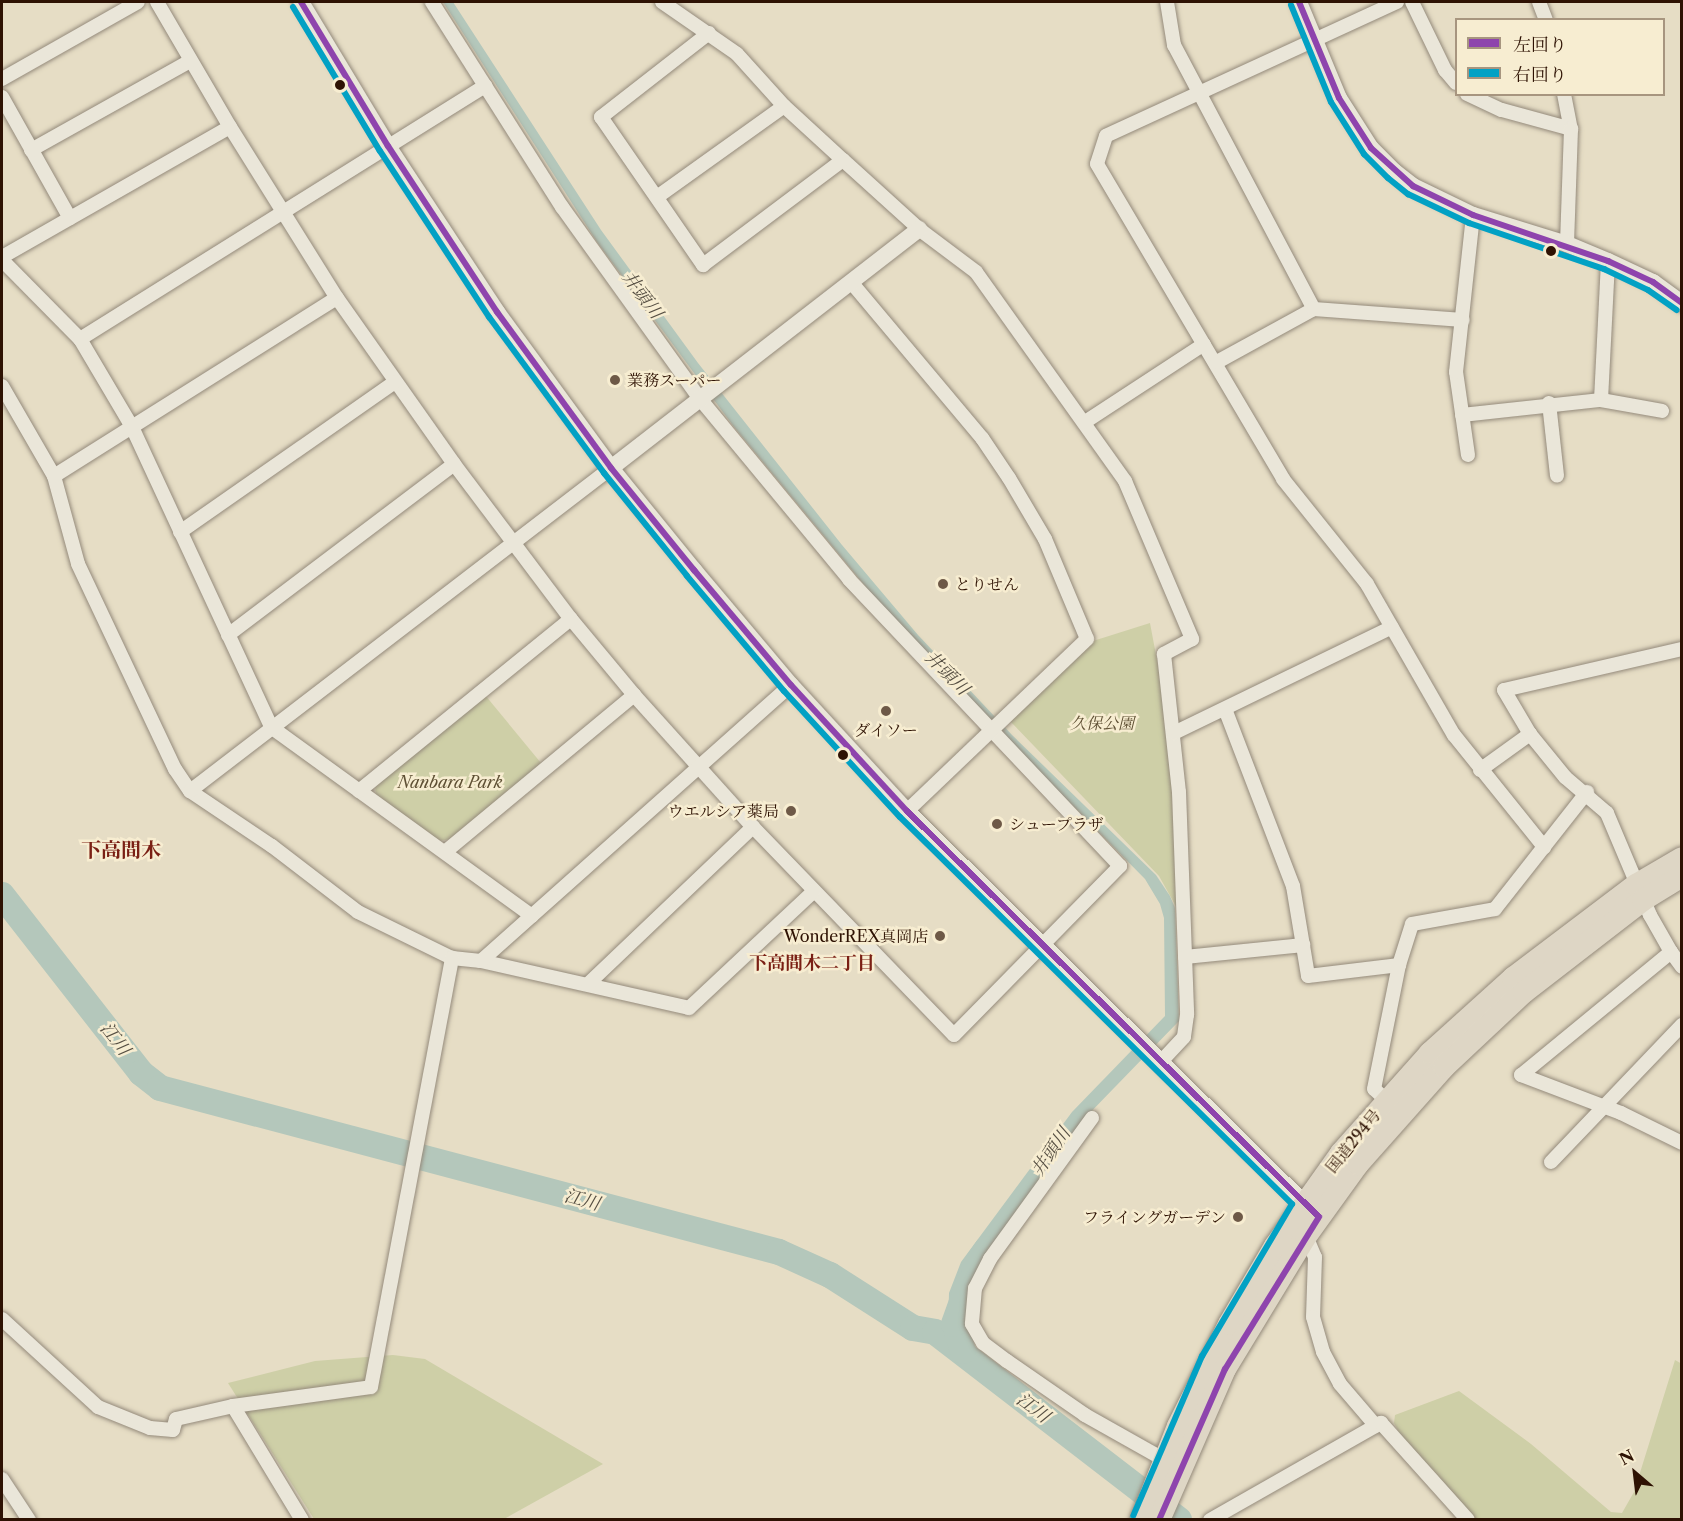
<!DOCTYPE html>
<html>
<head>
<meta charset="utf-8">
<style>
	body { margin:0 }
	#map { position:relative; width:1683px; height:1521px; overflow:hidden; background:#e6ddc5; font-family:"Libre Caslon Text","Noto Serif JP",serif }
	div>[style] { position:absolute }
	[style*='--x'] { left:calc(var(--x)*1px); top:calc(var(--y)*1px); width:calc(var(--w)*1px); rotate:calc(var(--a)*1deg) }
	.green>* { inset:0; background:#cecfa7 }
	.water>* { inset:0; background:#b4c7bb }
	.river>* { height:26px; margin:-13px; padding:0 13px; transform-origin:13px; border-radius:13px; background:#b4c7bb }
	.roads { filter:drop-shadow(0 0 2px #948a7b) drop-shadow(0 0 2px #948a7b) }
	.minor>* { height:14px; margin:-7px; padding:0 7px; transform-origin:7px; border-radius:7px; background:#eae6d9 }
	.tertiary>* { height:16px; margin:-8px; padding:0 8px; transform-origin:8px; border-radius:8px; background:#eae6d9 }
	.trunk>* { height:22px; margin:-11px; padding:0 11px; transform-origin:11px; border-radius:11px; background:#ded6c5 }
	.bus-1>* { height:6px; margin:-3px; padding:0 3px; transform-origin:3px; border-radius:3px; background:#8e44ad }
	.bus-2>* { height:6px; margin:-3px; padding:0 3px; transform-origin:3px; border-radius:3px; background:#02a1c4 }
	.dots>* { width:16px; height:16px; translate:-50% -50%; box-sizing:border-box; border:3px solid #f7edd1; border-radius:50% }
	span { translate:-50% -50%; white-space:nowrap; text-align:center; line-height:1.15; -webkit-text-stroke:5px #f7edd1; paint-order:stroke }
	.poi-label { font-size:16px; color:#2e1203 }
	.left { translate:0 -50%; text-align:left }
	.right { translate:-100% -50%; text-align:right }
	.park-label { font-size:16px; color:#5f5034; font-style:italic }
	.street-label { font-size:16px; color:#2e1203 }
	.water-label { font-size:18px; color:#554e42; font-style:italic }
	.neighbourhood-label { font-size:18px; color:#7a1f14; font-weight:700 }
	.quarter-label { font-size:20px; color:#7a1f14; font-weight:700 }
	.frame { position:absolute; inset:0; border:3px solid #2e1203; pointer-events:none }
	.legend { position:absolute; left:1455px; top:18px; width:210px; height:78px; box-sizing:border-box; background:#f7edd1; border:2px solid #a7957f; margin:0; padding:8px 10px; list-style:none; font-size:18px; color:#2e1203 }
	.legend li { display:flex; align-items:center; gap:12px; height:30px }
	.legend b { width:30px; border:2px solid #a7957f }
	.north { position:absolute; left:1605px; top:1443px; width:60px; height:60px; -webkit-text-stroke:4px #f7edd1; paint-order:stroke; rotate:332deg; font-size:16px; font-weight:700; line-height:24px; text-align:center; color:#2e1203 }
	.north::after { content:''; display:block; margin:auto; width:21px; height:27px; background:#2e1203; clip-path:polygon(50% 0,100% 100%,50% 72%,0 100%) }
</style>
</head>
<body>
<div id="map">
	<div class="green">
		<div style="clip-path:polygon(1150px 623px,1182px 794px,1178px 910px,1159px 876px,1010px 721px,1093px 641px)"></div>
		<div style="clip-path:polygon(485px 695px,541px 763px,452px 839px,438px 841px,376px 797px,375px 784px)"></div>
		<div style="clip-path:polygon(393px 1355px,425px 1359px,603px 1464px,504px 1519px,314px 1519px,228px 1383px,315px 1361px)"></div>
		<div style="clip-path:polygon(1675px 1360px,1682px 1364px,1681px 1519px,1458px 1519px,1426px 1483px,1394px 1423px,1395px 1415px,1459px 1391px,1531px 1444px,1611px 1512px,1622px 1513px,1634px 1492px)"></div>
	</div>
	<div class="water">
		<div style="clip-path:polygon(443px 2px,453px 2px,601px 230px,698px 363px,842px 545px,918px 635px,1012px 735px,1156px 875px,1170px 896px,1175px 908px,1179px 1021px,1083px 1120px,965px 1285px,960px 1301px,962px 1320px,975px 1350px,948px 1330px,949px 1293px,961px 1262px,1072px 1112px,1165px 1016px,1164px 918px,1160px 904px,1145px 879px,953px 684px,866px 587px,734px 427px,597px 242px)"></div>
	</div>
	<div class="river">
		<div style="--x:2;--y:895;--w:226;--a:52"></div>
		<div style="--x:141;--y:1073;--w:24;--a:38"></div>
		<div style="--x:160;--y:1088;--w:640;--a:14.84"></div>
		<div style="--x:779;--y:1252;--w:56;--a:24.3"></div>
		<div style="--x:830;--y:1275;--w:98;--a:32.6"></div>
		<div style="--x:913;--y:1328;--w:22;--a:10"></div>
		<div style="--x:935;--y:1332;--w:308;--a:37.6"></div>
		<div style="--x:963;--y:1351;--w:28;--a:-108"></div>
		<div style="--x:954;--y:1324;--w:59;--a:-70.3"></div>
		<div style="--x:974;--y:1268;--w:23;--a:-56"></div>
	</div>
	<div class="roads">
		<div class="minor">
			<div style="--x:157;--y:2;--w:145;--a:59.7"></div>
			<div style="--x:230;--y:127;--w:202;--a:58"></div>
			<div style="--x:337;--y:298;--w:203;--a:54.8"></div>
			<div style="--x:454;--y:464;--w:194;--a:53"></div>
			<div style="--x:571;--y:619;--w:99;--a:50.3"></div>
			<div style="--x:634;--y:695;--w:178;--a:48"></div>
			<div style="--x:753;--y:827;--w:289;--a:46"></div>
			<div style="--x:954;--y:1035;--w:237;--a:-45.5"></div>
			<div style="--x:1120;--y:866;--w:395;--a:-133.4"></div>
			<div style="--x:849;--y:579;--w:234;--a:-129.6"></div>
			<div style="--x:700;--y:399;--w:236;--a:-125.7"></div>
			<div style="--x:562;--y:207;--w:243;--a:-122.4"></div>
			<div style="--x:662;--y:2;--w:91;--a:34.7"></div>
			<div style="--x:737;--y:54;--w:70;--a:47.9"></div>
			<div style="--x:784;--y:106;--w:80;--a:42.5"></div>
			<div style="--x:843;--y:160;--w:103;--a:42.2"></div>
			<div style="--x:919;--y:229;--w:71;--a:37"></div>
			<div style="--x:976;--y:272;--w:257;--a:54.5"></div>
			<div style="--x:1125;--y:481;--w:172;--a:67"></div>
			<div style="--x:1192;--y:639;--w:32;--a:152"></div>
			<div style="--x:1164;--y:654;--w:139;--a:83.8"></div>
			<div style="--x:1179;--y:792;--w:223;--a:87.9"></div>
			<div style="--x:1187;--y:1015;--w:22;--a:98"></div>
			<div style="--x:1184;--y:1037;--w:35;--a:133"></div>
			<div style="--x:1167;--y:2;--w:44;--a:80.8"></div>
			<div style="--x:1174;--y:45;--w:299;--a:62.1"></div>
			<div style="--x:1397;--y:2;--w:320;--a:155.3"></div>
			<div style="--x:1106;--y:136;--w:29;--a:108"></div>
			<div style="--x:1097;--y:164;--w:366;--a:59.4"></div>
			<div style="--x:1283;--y:479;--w:134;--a:51.3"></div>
			<div style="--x:1367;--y:584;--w:174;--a:60.1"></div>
			<div style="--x:1454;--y:735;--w:144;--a:51.2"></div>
			<div style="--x:1412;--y:2;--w:76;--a:64.1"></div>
			<div style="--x:1445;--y:70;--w:17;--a:50"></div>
			<div style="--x:1539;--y:2;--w:19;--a:69"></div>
			<div style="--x:709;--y:33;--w:137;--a:142.1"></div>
			<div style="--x:601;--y:117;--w:180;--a:55.4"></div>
			<div style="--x:703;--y:265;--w:175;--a:-36.9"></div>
			<div style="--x:2;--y:79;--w:156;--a:-29.5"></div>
			<div style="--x:1467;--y:94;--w:38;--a:25"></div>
			<div style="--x:1502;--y:110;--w:72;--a:15.4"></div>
			<div style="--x:1564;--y:94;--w:36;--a:79"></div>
			<div style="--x:1571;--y:129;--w:115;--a:92"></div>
			<div style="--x:2;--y:97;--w:139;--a:60.7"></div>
			<div style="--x:31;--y:150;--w:182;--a:-29.2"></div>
			<div style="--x:657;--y:197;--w:156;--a:-35.6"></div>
			<div style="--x:2;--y:257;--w:262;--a:-29.7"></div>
			<div style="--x:2;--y:260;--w:111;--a:45.4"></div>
			<div style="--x:80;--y:339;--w:102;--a:59.4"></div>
			<div style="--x:132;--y:427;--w:331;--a:65.1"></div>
			<div style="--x:271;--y:727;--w:322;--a:35.9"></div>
			<div style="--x:851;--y:282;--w:204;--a:50"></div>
			<div style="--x:982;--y:438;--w:48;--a:56"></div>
			<div style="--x:1009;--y:478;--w:71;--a:59.5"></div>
			<div style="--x:1045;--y:539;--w:108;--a:67.2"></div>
			<div style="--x:1087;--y:639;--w:249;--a:136.3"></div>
			<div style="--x:80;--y:339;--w:478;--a:-32"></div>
			<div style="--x:1217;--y:362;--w:111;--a:-28.7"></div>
			<div style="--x:1314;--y:309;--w:149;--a:4.2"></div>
			<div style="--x:2;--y:386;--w:104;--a:60"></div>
			<div style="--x:54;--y:476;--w:91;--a:74.7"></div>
			<div style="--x:78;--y:564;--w:227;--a:64.7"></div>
			<div style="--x:175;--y:769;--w:27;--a:56"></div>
			<div style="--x:190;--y:791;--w:99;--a:33.9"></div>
			<div style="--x:272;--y:846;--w:108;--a:37.5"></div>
			<div style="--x:358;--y:912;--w:105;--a:26.1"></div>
			<div style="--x:452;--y:958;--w:29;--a:6"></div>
			<div style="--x:481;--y:961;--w:213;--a:12.7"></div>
			<div style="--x:689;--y:1008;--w:171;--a:-43.1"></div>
			<div style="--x:1601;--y:400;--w:62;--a:10.2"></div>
			<div style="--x:1549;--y:403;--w:73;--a:83.7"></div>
			<div style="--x:1462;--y:415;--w:140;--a:-6.2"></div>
			<div style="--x:1601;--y:400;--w:139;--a:-87.1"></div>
			<div style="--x:1085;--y:422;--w:142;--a:-33.2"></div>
			<div style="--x:1468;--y:455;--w:84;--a:-98.2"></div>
			<div style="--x:1456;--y:372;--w:158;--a:-83.8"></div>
			<div style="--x:54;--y:476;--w:334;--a:-32.2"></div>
			<div style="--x:180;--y:532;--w:262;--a:-34.9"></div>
			<div style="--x:228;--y:635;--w:283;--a:-37.1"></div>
			<div style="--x:1225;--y:709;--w:190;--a:69"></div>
			<div style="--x:1293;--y:886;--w:91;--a:80.5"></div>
			<div style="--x:1308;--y:976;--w:92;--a:-6.9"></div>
			<div style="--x:1174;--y:733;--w:242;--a:-25.9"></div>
			<div style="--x:1480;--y:770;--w:62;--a:-35.8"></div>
			<div style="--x:190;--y:791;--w:531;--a:-37.5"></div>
			<div style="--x:359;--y:791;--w:273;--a:-39.1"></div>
			<div style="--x:445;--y:852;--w:246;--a:-39.7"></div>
			<div style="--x:1671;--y:952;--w:43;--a:-119.6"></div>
			<div style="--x:1650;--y:915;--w:111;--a:-112.9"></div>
			<div style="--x:1607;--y:813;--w:55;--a:-139.4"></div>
			<div style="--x:1565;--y:777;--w:55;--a:-129.1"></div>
			<div style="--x:1530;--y:734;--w:51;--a:-120.6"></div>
			<div style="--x:1504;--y:690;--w:183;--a:-13"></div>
			<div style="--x:1185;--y:957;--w:119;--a:-5.8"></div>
			<div style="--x:481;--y:961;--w:415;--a:-41.7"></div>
			<div style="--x:1682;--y:967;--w:19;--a:-126"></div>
			<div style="--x:1671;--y:952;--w:194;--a:140.6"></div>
			<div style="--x:1521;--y:1075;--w:107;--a:20.8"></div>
			<div style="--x:1621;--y:1113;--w:68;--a:26.2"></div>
			<div style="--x:588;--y:984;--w:228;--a:-43.6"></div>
			<div style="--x:1386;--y:1100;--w:16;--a:-137"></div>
			<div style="--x:1374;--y:1089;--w:126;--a:-78.6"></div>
			<div style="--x:1399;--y:965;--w:43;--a:-72.4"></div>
			<div style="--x:1412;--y:924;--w:84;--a:-10.2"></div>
			<div style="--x:1495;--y:909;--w:149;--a:-51.8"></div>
			<div style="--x:1092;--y:1118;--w:174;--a:125.9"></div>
			<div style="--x:990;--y:1259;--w:33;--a:117"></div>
			<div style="--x:975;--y:1288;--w:36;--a:95"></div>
			<div style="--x:972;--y:1324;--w:22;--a:60"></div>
			<div style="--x:983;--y:1343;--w:30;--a:37"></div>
			<div style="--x:1007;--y:1361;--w:95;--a:34.7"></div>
			<div style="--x:1085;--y:1415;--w:92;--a:29.4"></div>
			<div style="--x:1551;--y:1162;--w:190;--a:-46.3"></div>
			<div style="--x:1306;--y:1236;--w:23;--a:67"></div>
			<div style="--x:1315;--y:1257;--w:60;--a:91.9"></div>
			<div style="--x:1313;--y:1317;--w:36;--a:74"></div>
			<div style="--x:1323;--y:1352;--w:36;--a:62"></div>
			<div style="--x:1340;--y:1384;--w:55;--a:49.4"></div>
			<div style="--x:2;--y:1319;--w:130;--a:42.5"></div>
			<div style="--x:98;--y:1407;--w:56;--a:22"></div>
			<div style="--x:150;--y:1428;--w:23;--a:5"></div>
			<div style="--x:173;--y:1430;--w:11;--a:-75"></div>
			<div style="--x:176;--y:1419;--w:58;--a:-12.8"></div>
			<div style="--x:233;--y:1406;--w:139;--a:-7.8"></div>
			<div style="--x:371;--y:1387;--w:437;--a:-79.3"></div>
			<div style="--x:233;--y:1406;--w:133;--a:58.8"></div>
			<div style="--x:2;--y:1479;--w:49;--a:56.6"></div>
			<div style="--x:1210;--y:1520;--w:197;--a:-29.6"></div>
			<div style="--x:1381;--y:1423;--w:130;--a:48.1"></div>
		</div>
		<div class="tertiary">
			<div style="--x:301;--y:2;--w:168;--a:58.9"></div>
			<div style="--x:388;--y:146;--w:199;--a:56.7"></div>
			<div style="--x:497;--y:312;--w:193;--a:53.8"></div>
			<div style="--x:611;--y:468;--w:132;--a:50.9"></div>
			<div style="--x:694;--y:570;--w:150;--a:49.9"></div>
			<div style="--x:791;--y:685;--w:171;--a:47.4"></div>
			<div style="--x:907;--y:811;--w:569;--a:44.64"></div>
			<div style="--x:1299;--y:2;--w:104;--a:67.4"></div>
			<div style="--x:1339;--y:98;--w:59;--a:57.4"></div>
			<div style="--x:1371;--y:148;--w:33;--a:45"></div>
			<div style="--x:1394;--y:171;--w:24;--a:38"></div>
			<div style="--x:1413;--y:186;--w:67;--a:25.8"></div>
			<div style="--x:1473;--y:215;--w:98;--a:17.1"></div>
			<div style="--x:1567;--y:244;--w:44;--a:22.5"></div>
			<div style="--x:1608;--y:261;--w:50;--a:25"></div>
			<div style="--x:1653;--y:282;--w:36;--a:36"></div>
			<div style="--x:611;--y:468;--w:390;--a:-37.8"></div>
		</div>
		<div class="trunk">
			<div style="--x:1141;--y:1520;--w:101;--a:-68.5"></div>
			<div style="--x:1178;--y:1426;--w:114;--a:-63.4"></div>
			<div style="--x:1229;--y:1324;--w:91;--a:-59.5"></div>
			<div style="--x:1275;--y:1246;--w:114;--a:-54.6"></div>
			<div style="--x:1341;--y:1153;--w:134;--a:-48.3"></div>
			<div style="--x:1430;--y:1053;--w:112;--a:-42.1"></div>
			<div style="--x:1513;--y:978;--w:154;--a:-37.1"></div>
			<div style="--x:1636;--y:885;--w:53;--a:-30.4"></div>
			<div style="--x:1159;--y:1520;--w:165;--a:-66.4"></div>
			<div style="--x:1225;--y:1369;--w:156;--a:-58.7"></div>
			<div style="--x:1306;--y:1236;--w:89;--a:-54.2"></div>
			<div style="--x:1358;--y:1164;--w:130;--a:-48.4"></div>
			<div style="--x:1444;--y:1067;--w:110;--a:-43.2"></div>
			<div style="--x:1524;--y:992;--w:150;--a:-37.7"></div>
			<div style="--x:1643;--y:900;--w:46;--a:-31.6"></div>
		</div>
	</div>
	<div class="bus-1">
		<div style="--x:301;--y:2;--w:168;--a:58.9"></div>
		<div style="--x:388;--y:146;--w:199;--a:56.7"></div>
		<div style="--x:497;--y:312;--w:193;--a:53.8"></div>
		<div style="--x:611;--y:468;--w:132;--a:50.9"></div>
		<div style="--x:694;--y:570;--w:150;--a:49.9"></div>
		<div style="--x:791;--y:685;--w:171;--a:47.4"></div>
		<div style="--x:907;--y:811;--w:578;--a:44.58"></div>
		<div style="--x:1319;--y:1217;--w:179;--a:121.7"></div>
		<div style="--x:1225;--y:1369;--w:165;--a:113.6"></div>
		<div style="--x:1299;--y:2;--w:104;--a:67.4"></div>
		<div style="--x:1339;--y:98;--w:59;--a:57.4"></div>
		<div style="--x:1371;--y:148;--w:57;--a:42.1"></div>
		<div style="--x:1413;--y:186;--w:67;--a:25.8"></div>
		<div style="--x:1473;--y:215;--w:143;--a:18.8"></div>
		<div style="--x:1608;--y:261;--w:50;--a:25"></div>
		<div style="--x:1653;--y:282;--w:36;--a:36"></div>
	</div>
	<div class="bus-2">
		<div style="--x:1291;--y:5;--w:105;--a:67.6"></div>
		<div style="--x:1331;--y:102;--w:62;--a:57.6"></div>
		<div style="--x:1364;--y:154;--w:34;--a:45"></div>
		<div style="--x:1388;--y:178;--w:26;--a:39"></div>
		<div style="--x:1408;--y:194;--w:68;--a:25.4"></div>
		<div style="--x:1469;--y:223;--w:143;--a:18.8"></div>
		<div style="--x:1604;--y:269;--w:49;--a:25.5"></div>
		<div style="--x:1648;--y:290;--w:35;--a:35"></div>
		<div style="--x:293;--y:7;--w:168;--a:58.9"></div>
		<div style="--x:380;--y:151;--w:199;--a:56.7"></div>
		<div style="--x:489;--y:317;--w:194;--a:53.6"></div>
		<div style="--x:604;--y:473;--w:132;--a:51.1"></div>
		<div style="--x:687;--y:576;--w:150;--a:49.9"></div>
		<div style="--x:784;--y:691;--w:171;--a:47.4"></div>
		<div style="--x:900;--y:817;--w:551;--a:44.63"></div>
		<div style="--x:1292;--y:1204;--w:177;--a:120.6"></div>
		<div style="--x:1202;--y:1356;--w:174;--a:113.3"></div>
	</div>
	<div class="dots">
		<div style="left:340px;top:85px;background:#2e1203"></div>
		<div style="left:1551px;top:251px;background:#2e1203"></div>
		<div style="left:615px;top:380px;background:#6e5947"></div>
		<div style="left:943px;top:584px;background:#6e5947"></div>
		<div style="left:886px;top:711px;background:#6e5947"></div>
		<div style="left:843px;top:755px;background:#2e1203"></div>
		<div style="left:791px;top:811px;background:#6e5947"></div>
		<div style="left:997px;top:824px;background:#6e5947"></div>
		<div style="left:940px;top:936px;background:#6e5947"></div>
		<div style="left:1238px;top:1217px;background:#6e5947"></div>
	</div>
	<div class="poi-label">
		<span class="left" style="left:627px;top:380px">業務スーパー</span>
		<span class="left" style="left:955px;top:584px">とりせん</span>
		<span style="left:886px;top:730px">ダイソー</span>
		<span class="right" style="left:779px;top:811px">ウエルシア薬局</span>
		<span class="left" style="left:1009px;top:824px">シュープラザ</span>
		<span class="right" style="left:928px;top:936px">WonderREX真岡店</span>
		<span class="right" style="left:1226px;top:1217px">フライングガーデン</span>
	</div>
	<div class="park-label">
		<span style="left:1102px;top:723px">久保公園</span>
		<span style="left:450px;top:782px">Nanbara Park</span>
	</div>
	<div class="street-label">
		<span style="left:1353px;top:1141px;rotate:-51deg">国道294号</span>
	</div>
	<div class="water-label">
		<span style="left:642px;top:295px;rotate:53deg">井頭川</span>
		<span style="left:947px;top:673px;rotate:45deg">井頭川</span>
		<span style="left:115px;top:1039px;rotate:52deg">江川</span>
		<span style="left:1051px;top:1152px;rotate:-56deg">井頭川</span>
		<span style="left:582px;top:1200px;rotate:15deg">江川</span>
		<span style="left:1033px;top:1408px;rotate:37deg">江川</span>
	</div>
	<div class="neighbourhood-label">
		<span style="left:812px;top:963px">下高間木二丁目</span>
	</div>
	<div class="quarter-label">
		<span style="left:121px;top:850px">下高間木</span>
	</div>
	<div class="frame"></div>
	<ul class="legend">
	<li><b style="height:8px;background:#8e44ad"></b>左回り</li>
	<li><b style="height:8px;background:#02a1c4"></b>右回り</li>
	</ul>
	<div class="north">N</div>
</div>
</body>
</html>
